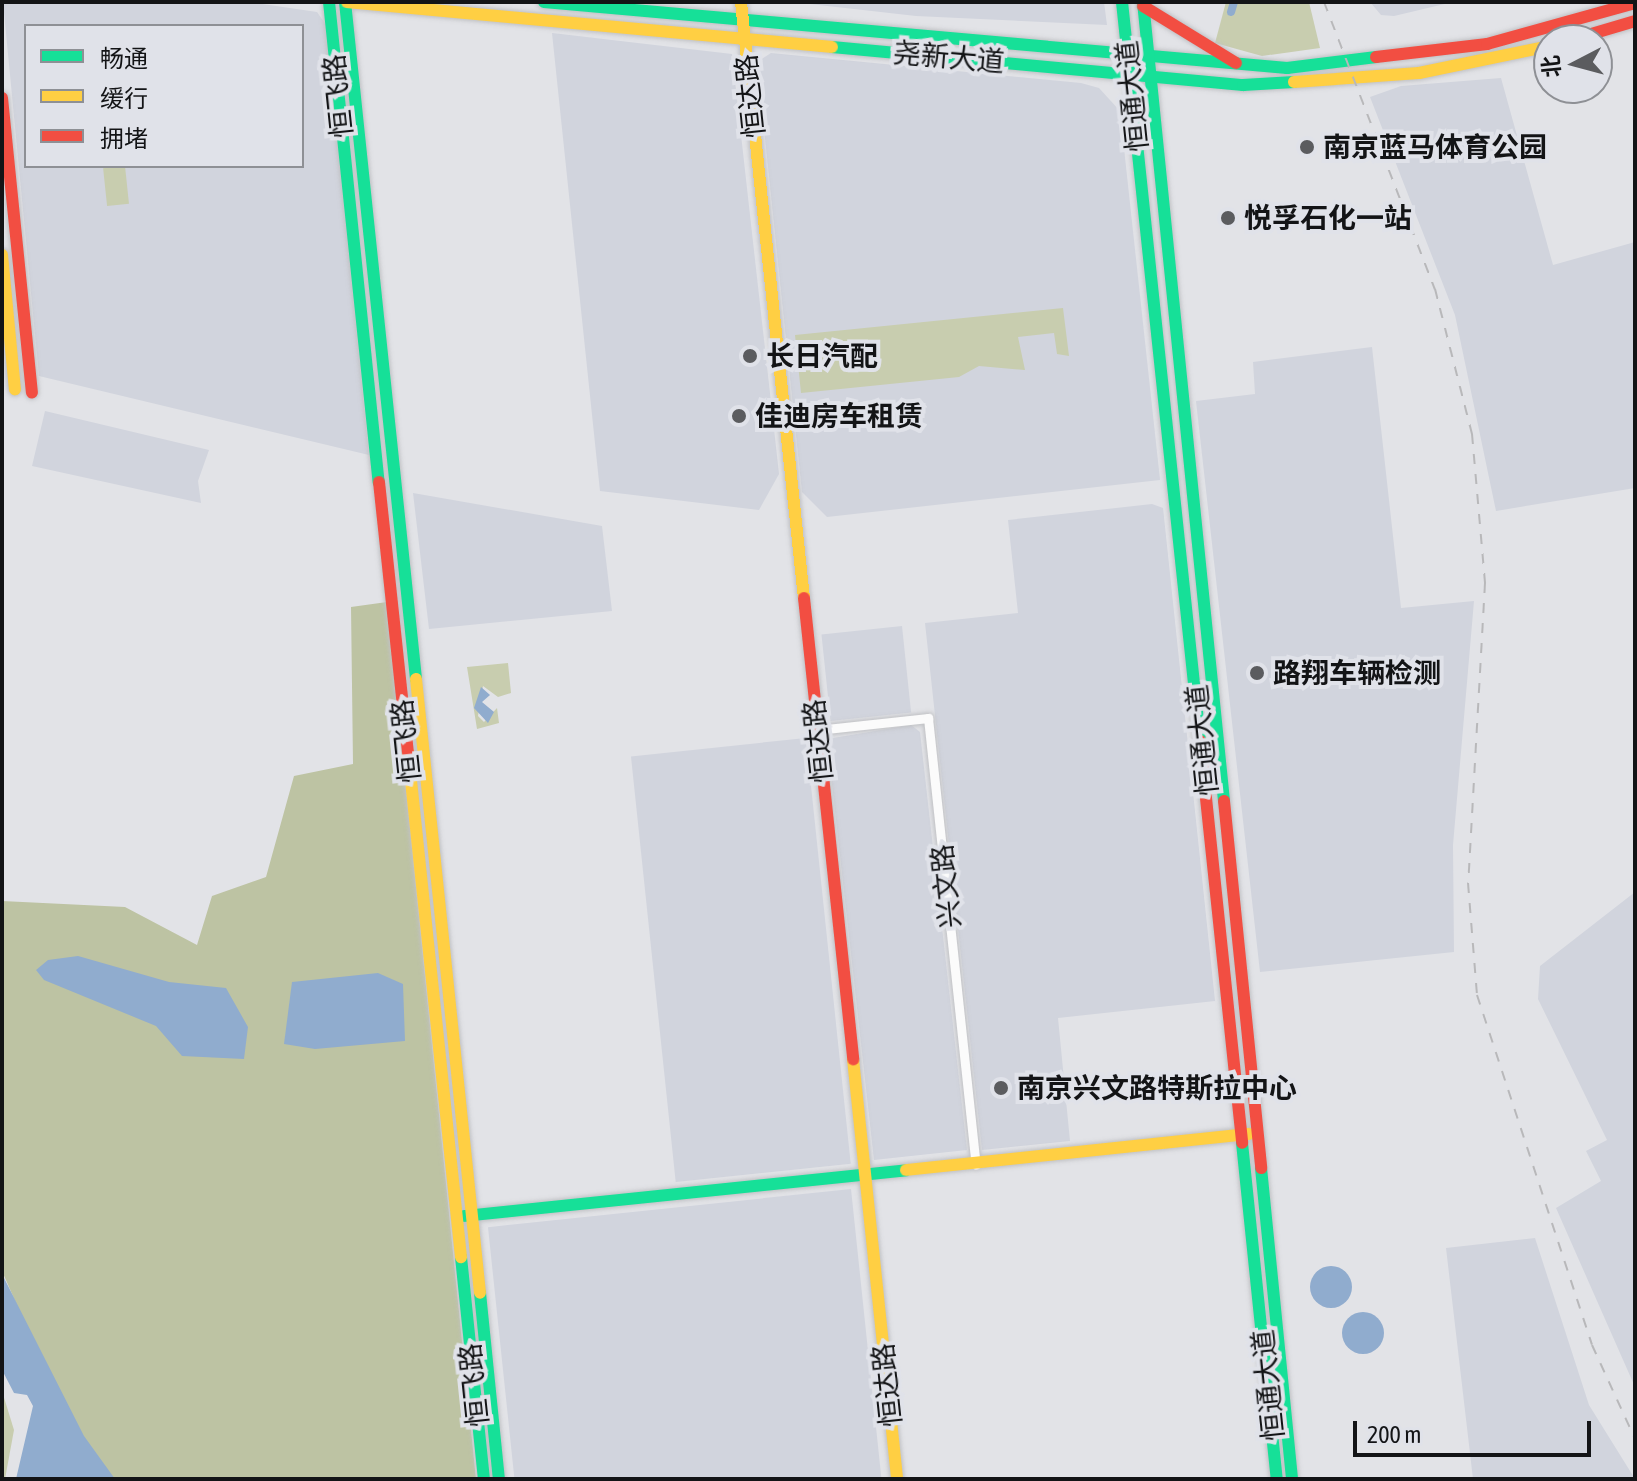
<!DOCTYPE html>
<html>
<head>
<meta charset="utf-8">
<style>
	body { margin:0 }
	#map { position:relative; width:1637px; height:1481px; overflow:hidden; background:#e2e3e7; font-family:"Asap Condensed","Noto Sans SC",sans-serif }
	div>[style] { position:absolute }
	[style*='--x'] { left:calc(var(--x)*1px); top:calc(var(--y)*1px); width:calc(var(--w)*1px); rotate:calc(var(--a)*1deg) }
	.built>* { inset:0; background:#d1d4dd; transform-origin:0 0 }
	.green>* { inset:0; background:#c8cdaf; transform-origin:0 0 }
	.forest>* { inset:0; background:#bdc3a3 }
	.water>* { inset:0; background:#90acce }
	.round { border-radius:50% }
	.canal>* { height:8px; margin:-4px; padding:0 4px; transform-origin:4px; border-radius:4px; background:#90acce }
	.roads { filter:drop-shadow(0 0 2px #c0c1c4) drop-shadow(0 0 2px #c0c1c4) }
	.street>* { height:9px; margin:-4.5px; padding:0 4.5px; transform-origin:4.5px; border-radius:4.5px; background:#fbfbfb }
	.fast>* { height:12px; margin:-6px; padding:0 6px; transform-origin:6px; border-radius:6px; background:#16e098 }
	.slow>* { height:12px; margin:-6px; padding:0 6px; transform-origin:6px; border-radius:6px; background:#ffcf43 }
	.jam>* { height:12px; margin:-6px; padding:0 6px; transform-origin:6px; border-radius:6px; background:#f24e42 }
	.rail>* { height:2px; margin-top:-1px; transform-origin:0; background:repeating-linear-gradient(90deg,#b8b8ba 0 10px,transparent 0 20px) }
	.dots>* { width:22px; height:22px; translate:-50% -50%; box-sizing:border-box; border:4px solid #e0e2e9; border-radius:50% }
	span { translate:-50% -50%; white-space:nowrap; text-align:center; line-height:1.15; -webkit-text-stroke:8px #e0e2e9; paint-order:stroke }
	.street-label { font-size:28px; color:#131416 }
	.poi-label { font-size:28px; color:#131416; font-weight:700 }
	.left { translate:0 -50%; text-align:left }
	.frame { position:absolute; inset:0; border:4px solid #131416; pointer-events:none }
	.legend { position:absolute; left:24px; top:24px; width:280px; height:144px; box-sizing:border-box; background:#e0e2e9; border:2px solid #8e9095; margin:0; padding:10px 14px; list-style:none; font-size:24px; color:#131416 }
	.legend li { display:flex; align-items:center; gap:16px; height:40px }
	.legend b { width:40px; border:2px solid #8e9095 }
	.north { position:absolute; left:1533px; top:24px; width:80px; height:80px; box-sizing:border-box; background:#e0e2e9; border:2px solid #8e9095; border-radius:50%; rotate:264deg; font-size:22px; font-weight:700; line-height:32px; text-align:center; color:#131416 }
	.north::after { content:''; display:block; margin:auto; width:28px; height:36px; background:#5b5c5f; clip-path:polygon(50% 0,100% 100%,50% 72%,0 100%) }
	.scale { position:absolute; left:1353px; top:1421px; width:238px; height:36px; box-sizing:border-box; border:4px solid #131416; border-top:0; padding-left:10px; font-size:24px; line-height:28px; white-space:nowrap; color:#131416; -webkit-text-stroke:6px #e0e2e9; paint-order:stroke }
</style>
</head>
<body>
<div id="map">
	<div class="built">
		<div style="clip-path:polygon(evenodd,3px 2px,248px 2px,317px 12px,326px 25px,369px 455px,39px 376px,3px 2px,26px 26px,302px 26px,302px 166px,26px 166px,26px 26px)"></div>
		<div style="clip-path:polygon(792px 2px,1104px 2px,1107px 25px,916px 16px)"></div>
		<div style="clip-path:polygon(1370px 2px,1453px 2px,1394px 16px,1381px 15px)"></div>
		<div style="clip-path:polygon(552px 33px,732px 54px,779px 474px,759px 510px,600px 491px)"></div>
		<div style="clip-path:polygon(771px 53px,1081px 83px,1099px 88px,1120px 111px,1160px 480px,827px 517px,802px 492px,757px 62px)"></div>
		<div style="clip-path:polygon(1501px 78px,1553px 265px,1635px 242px,1635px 488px,1496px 511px,1455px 315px,1370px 97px,1401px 86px)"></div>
		<div style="clip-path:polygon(1372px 347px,1401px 608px,1474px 601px,1453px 845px,1454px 952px,1260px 972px,1196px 401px,1255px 394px,1253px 362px)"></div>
		<div style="clip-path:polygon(45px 411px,209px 450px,198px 481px,201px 503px,32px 466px)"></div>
		<div style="clip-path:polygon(413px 493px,602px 526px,612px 611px,429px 629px)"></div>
		<div style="clip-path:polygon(1152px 504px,1163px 508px,1215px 1001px,1058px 1018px,1070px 1141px,982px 1150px,925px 623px,1018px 613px,1008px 520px)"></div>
		<div style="left:902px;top:626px;width:87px;height:81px;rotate:84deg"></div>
		<div style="clip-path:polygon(911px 725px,920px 732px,967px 1150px,874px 1160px,827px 739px)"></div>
		<div style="left:806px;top:738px;width:428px;height:176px;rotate:84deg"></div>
		<div style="clip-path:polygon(1635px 892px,1635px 1387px,1556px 1208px,1601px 1181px,1586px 1151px,1607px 1140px,1538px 999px,1540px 966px)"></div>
		<div style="left:851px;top:1189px;width:292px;height:365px;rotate:84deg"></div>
		<div style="clip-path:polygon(1535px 1238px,1589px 1405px,1635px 1479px,1473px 1479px,1446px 1248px)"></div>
	</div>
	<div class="green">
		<div style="clip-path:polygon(1226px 2px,1309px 2px,1320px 48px,1262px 56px,1215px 43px)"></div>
		<div style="left:125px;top:166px;width:38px;height:22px;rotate:84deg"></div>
		<div style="clip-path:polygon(1063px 308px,1069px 356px,1057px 354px,1054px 333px,1018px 337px,1025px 370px,979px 366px,959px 377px,801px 393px,795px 335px)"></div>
		<div style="clip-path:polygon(508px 663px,511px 693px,498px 697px,483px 686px,478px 716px,484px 722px,497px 708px,499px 723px,477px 729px,467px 667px)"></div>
		<div style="clip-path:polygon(2px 1391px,14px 1430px,5px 1479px,2px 1479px)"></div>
	</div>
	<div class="forest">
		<div style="clip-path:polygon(387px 602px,476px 1479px,106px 1479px,74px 1436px,2px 1271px,2px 901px,125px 907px,197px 945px,212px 896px,266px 877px,294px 776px,353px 764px,351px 607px)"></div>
	</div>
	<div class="water">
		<div style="clip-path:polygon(481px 687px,490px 695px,482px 702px,494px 712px,488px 723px,474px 708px)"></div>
		<div style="clip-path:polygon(78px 956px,169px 982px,226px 988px,248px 1027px,244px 1059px,182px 1056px,156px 1026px,44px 980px,36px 970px,48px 960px)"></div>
		<div style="clip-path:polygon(378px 973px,403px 984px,405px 1041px,315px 1049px,284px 1044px,292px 982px)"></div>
		<div class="round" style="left:1310px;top:1266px;width:42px;height:42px"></div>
		<div style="clip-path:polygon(2px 1274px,84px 1436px,115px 1479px,16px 1479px,33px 1406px,27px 1395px,14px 1393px,2px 1370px)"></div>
		<div class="round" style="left:1342px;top:1312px;width:42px;height:42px"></div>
	</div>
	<div class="canal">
		<div style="--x:1231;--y:12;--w:10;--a:-73"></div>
	</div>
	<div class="roads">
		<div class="street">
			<div style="--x:817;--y:730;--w:112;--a:-6.2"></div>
			<div style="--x:928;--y:718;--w:449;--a:83.9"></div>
		</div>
		<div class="fast">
			<div style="--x:329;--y:2;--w:483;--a:84.1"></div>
			<div style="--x:345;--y:2;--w:681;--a:84.01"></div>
			<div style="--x:544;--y:2;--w:746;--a:5.08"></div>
			<div style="--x:1287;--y:68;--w:90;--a:-7"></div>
			<div style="--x:1122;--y:2;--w:743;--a:83.97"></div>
			<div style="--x:1143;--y:2;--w:803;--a:84.21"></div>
			<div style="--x:832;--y:47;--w:413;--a:5.3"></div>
			<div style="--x:1243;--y:85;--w:51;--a:-3.4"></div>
			<div style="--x:1242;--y:1143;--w:338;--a:84.1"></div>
			<div style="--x:1261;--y:1168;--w:313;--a:84.3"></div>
			<div style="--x:464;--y:1216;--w:444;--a:-5.9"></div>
			<div style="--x:461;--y:1257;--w:223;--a:84.1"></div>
			<div style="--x:480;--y:1293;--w:187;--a:84.2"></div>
		</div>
		<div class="slow">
			<div style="--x:347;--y:2;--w:487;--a:5.3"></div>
			<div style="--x:741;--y:2;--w:599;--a:83.97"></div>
			<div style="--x:1294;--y:82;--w:125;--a:-4.1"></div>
			<div style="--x:1419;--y:73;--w:133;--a:-11.7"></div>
			<div style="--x:2;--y:255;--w:135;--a:84.5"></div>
			<div style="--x:416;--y:679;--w:617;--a:84.05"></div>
			<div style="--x:408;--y:752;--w:508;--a:84.01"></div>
			<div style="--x:853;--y:1059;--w:422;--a:84"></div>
			<div style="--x:906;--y:1170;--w:345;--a:-6"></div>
		</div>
		<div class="jam">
			<div style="--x:1143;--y:6;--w:109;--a:31.5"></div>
			<div style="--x:1571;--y:40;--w:67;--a:-16.5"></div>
			<div style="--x:1376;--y:57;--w:112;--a:-6.7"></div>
			<div style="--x:1487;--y:44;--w:154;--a:-15.5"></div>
			<div style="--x:2;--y:98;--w:296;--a:84.2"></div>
			<div style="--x:379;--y:482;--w:272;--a:83.9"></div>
			<div style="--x:804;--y:598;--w:464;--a:83.9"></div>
			<div style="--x:1200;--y:741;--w:404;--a:84"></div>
			<div style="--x:1224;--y:801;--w:369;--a:84.2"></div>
		</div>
	</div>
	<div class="rail">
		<div style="--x:1324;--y:2;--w:308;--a:68.9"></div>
		<div style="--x:1435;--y:289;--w:150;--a:75.7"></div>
		<div style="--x:1472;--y:434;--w:150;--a:85"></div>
		<div style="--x:1485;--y:583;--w:300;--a:93.2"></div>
		<div style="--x:1468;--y:883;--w:112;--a:85.4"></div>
		<div style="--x:1477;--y:995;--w:368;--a:71.8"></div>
		<div style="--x:1592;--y:1345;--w:103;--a:65.4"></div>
	</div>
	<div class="dots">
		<div style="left:1307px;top:147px;background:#5b5c5f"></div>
		<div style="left:1228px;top:218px;background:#5b5c5f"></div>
		<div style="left:750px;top:356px;background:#5b5c5f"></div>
		<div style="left:739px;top:416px;background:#5b5c5f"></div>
		<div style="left:1257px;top:673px;background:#5b5c5f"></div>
		<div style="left:1001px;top:1088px;background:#5b5c5f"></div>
	</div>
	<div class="street-label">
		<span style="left:949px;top:57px;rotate:5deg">尧新大道</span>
		<span style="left:338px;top:96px;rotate:-96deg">恒飞路</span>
		<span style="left:750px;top:96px;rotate:-96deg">恒达路</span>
		<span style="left:1132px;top:96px;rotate:-96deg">恒通大道</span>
		<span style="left:1202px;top:740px;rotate:-96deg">恒通大道</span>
		<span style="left:406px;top:741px;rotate:-96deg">恒飞路</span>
		<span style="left:818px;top:741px;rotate:-96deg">恒达路</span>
		<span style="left:946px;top:886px;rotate:-96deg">兴文路</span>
		<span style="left:474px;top:1385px;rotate:-96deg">恒飞路</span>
		<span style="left:887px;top:1385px;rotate:-96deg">恒达路</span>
		<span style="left:1268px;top:1385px;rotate:-96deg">恒通大道</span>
	</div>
	<div class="poi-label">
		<span class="left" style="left:1323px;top:147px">南京蓝马体育公园</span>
		<span class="left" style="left:1244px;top:218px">悦孚石化一站</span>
		<span class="left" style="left:766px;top:356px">长日汽配</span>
		<span class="left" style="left:755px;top:416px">佳迪房车租赁</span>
		<span class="left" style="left:1273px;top:673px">路翔车辆检测</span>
		<span class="left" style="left:1017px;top:1088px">南京兴文路特斯拉中心</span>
	</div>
	<div class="frame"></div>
	<ul class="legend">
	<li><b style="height:10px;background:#16e098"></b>畅通</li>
	<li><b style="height:10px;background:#ffcf43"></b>缓行</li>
	<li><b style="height:10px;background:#f24e42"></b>拥堵</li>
	</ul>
	<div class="north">北</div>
	<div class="scale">200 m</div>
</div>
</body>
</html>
